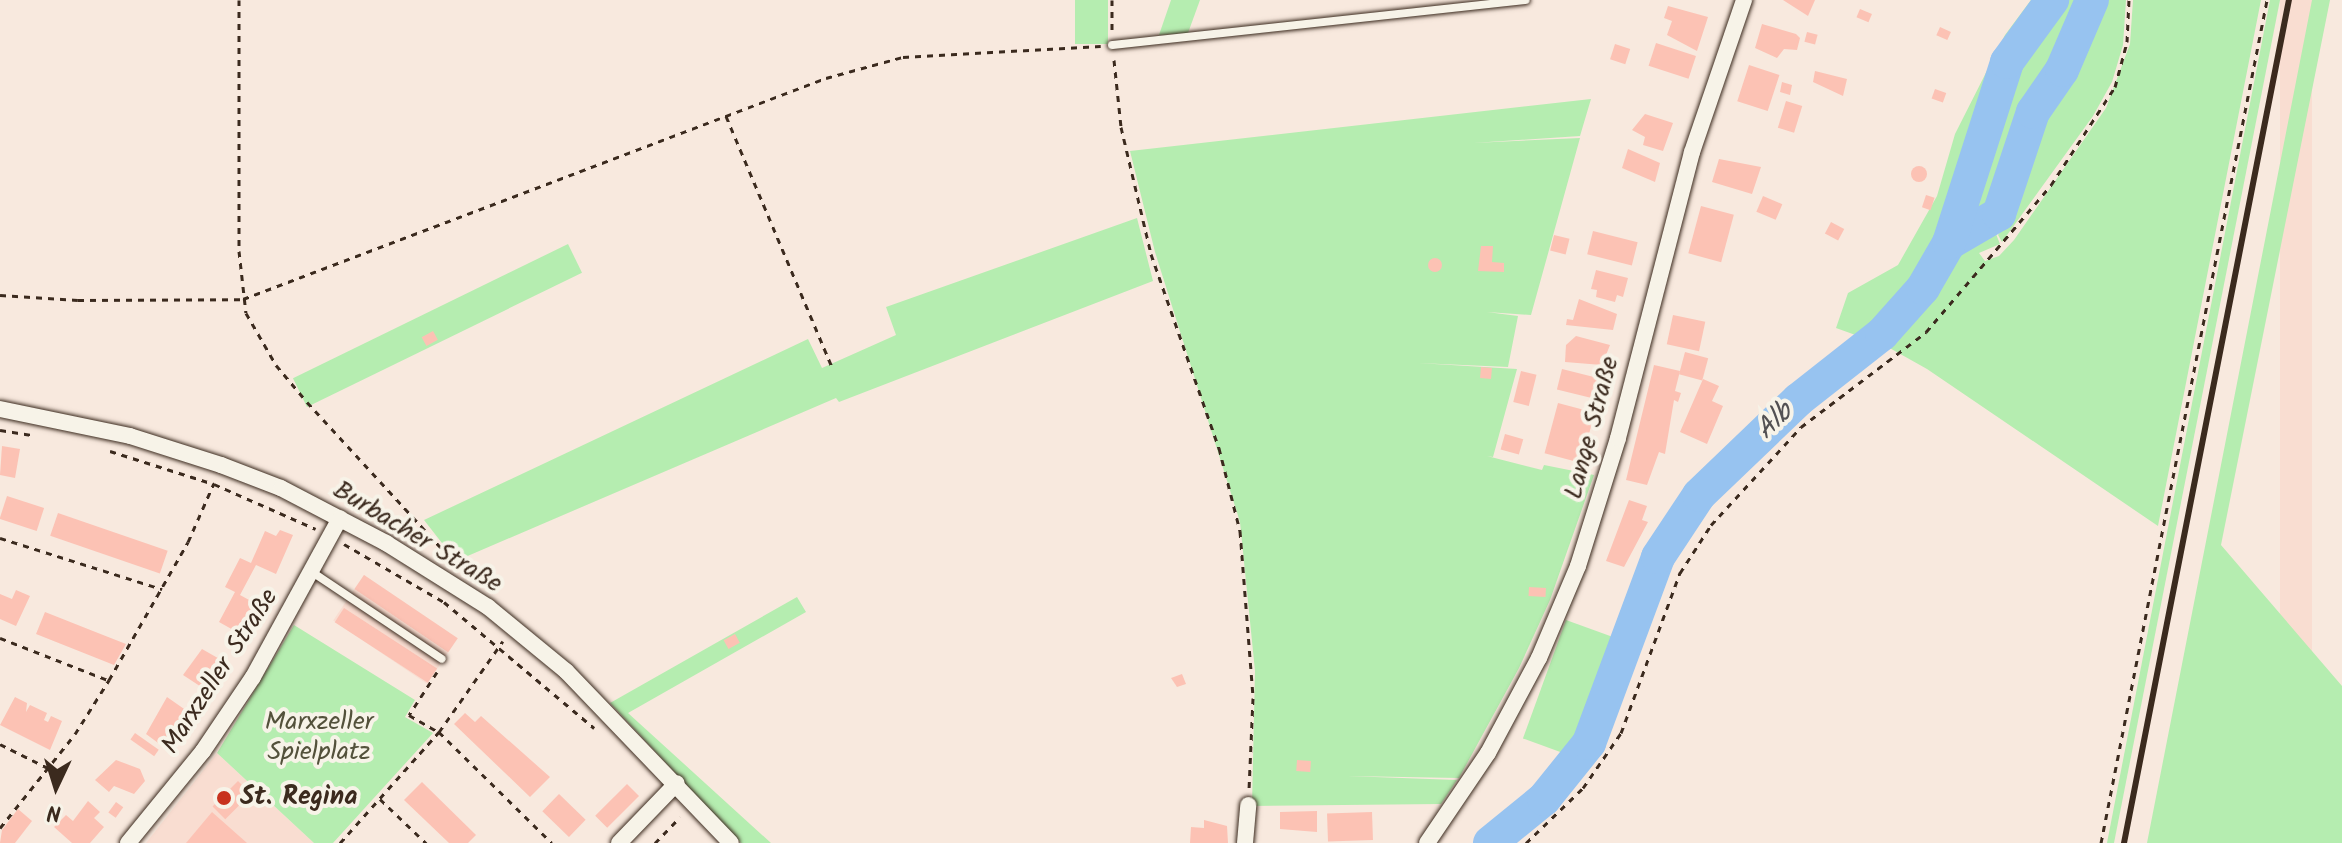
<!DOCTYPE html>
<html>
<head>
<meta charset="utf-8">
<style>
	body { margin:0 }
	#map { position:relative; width:2342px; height:843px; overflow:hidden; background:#f8e9de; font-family:Kalam,sans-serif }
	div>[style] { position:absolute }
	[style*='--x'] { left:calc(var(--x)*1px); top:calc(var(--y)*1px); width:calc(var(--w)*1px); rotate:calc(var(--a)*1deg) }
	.built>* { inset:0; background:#f9ddd1; transform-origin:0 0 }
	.green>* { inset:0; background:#b5edb0; transform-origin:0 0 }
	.river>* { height:34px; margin:-17px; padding:0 17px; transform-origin:17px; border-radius:17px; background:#97c3f0 }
	.building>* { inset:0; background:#fcc2b4; transform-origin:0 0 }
	.round { border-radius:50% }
	.path>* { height:3px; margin-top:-1.5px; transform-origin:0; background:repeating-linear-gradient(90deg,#3b2a1e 0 6px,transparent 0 12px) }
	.roads { filter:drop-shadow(0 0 2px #3b2a1e) drop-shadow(0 0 2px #3b2a1e) }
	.service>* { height:8px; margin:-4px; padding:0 4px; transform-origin:4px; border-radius:4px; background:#f7f3e8 }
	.minor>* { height:16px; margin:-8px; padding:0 8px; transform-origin:8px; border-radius:8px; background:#f7f3e8 }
	.rail>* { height:6px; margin:-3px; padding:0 3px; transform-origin:3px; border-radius:3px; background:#3b2a1e }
	.dots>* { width:22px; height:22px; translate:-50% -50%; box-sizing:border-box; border:4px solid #f7f3e8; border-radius:50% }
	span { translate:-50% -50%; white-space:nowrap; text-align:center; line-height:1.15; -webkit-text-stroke:8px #f7f3e8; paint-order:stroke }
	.street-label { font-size:26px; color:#3b2a1e }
	.park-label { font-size:26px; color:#53513b }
	.poi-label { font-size:26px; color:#3b2a1e; font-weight:700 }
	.left { translate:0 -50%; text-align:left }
	.water-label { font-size:28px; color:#525052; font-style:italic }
	.north { position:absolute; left:16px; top:747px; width:80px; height:80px; -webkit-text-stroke:6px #f7f3e8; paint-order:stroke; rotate:184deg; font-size:22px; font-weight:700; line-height:32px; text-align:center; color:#3b2a1e }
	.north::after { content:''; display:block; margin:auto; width:28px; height:36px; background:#3b2a1e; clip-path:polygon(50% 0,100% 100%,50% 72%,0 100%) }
</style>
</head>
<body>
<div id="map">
	<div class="built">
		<div style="left:2280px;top:0;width:32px;height:859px"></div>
		<div style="left:364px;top:575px;width:113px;height:55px;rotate:34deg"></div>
		<div style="clip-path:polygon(217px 753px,314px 843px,146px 843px)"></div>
	</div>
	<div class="green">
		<div style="left:1075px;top:0;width:33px;height:44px"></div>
		<div style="clip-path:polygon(1171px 0,1200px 0,1188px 33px,1159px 35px)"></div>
		<div style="clip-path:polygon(2031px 0,2126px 0,2123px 45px,2112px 82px,2093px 116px,2002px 242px,1998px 235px,2021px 200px,2036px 123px,2020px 199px,1996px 234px,2000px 244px,1979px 253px,1985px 261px,1999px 256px,2014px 240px,2106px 108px,2130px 44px,2133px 0,2261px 0,2158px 526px,1927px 369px,1886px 346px,1836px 328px,1848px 293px,1898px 265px,1937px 196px,1955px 134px,2005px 35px)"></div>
		<div style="clip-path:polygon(2270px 0,2280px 0,2114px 843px,2107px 843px)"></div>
		<div style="clip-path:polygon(2312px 0,2330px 0,2221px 545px,2342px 686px,2342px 843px,2147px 843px)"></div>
		<div style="clip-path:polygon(1591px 99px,1580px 136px,1473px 143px,1580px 138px,1531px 315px,1487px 312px,1518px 316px,1508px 367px,1418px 363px,1517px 369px,1493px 457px,1487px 456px,1542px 470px,1544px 465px,1594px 475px,1550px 600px,1519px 668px,1459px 778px,1347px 776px,1457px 780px,1441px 804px,1252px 806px,1255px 671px,1240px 522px,1155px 252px,1130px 151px)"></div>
		<div style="clip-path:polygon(1137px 218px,1153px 281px,839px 402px,836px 398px,456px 561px,424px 520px,808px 339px,822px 368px,896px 335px,886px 307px)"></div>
		<div style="left:568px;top:244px;width:32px;height:306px;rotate:64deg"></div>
		<div style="clip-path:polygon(797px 597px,806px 612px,628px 713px,771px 843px,741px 843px,610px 703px)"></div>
		<div style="left:1566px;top:620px;width:58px;height:126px;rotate:20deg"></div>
		<div style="clip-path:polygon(294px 625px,415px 700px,405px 717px,433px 733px,333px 843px,314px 843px,217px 753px)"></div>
	</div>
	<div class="river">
		<div style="--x:1949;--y:243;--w:58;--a:-30.1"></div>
		<div style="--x:1999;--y:214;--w:108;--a:-71.6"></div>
		<div style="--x:2033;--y:112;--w:51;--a:-55.4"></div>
		<div style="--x:2062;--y:70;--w:76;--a:-66.8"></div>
		<div style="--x:1490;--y:843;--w:70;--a:-39.2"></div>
		<div style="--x:1544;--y:799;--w:72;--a:-51.2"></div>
		<div style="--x:1589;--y:743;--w:198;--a:-69.6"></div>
		<div style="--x:1658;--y:557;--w:74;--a:-56.5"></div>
		<div style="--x:1699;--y:495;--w:137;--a:-43.8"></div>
		<div style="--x:1798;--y:400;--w:107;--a:-38.2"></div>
		<div style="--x:1882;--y:334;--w:62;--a:-48.3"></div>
		<div style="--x:1923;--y:288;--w:52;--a:-60"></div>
		<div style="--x:1949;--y:243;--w:190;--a:-72.2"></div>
		<div style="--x:2007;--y:62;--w:77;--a:-54"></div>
	</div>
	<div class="building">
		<div style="clip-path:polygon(1783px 0,1815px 0,1808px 16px)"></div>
		<div style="clip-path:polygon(1668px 6px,1708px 17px,1697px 51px,1667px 35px,1672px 21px,1664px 18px)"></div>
		<div style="left:1860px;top:9px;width:13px;height:9px;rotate:23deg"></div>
		<div style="clip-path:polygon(1762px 24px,1796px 34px,1800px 38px,1797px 50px,1784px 49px,1777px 58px,1755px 48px)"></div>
		<div style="left:1940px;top:27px;width:12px;height:9px;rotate:24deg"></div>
		<div style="left:1807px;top:32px;width:11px;height:10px;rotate:15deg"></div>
		<div style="left:1656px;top:43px;width:42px;height:24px;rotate:18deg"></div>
		<div style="left:1615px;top:44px;width:16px;height:16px;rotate:18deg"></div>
		<div style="left:1749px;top:65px;width:32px;height:38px;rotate:18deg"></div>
		<div style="clip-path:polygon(1815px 71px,1847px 79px,1843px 96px,1813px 82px)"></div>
		<div style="clip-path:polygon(1782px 82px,1792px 85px,1790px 95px,1780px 92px)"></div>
		<div style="left:1935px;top:89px;width:12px;height:10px;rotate:20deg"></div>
		<div style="left:1786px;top:101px;width:17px;height:28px;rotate:17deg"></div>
		<div style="clip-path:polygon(1645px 114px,1673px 123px,1663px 151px,1643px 145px,1645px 137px,1632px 130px)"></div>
		<div style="clip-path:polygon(1628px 149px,1660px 163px,1655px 182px,1622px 168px)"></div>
		<div style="clip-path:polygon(1719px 159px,1761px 167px,1752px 194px,1712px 182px)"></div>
		<div class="round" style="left:1911px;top:166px;width:16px;height:16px"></div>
		<div style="left:1926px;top:195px;width:9px;height:13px;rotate:18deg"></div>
		<div style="left:1763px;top:196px;width:21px;height:17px;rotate:23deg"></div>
		<div style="left:1701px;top:206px;width:34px;height:49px;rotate:15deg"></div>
		<div style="left:1831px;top:222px;width:15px;height:13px;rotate:28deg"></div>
		<div style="left:1593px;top:231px;width:46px;height:24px;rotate:14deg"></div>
		<div style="left:1554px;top:235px;width:16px;height:16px;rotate:14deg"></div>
		<div style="clip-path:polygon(1481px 246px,1493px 246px,1492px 262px,1504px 263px,1504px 272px,1478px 271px)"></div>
		<div class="round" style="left:1428px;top:258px;width:14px;height:14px"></div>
		<div style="clip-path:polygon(1596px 270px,1628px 278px,1623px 297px,1617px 295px,1615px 302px,1596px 297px,1597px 290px,1591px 289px)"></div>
		<div style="clip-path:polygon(1579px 299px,1617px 314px,1613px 330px,1566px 325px,1567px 319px,1573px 320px)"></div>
		<div style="left:1673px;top:315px;width:33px;height:30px;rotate:12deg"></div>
		<div style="left:433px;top:331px;width:10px;height:13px;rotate:61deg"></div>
		<div style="clip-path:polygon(1576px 336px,1610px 345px,1602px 365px,1565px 362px,1566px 345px)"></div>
		<div style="left:1685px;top:352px;width:24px;height:23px;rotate:15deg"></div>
		<div style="clip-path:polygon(1654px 365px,1680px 371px,1675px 391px,1681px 393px,1678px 402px,1674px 400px,1665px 454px,1659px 452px,1647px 485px,1626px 480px)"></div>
		<div style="left:1481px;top:367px;width:11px;height:11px;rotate:5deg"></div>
		<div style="left:1562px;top:369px;width:41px;height:21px;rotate:14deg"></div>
		<div style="left:1521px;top:371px;width:16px;height:32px;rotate:14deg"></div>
		<div style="clip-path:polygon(1703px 379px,1719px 386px,1712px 401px,1723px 406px,1707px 444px,1680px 432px)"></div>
		<div style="left:1558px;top:403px;width:38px;height:52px;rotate:15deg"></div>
		<div style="left:1505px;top:434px;width:19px;height:16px;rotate:16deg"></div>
		<div style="clip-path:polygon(2px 446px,20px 449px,15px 478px,0 475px)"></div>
		<div style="left:7px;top:496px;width:39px;height:24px;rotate:18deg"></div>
		<div style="clip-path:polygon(1629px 500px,1647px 506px,1642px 520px,1648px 522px,1624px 567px,1606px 561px)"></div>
		<div style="left:58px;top:513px;width:116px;height:24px;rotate:19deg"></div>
		<div style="clip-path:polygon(280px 530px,293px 535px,276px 574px,256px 565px,240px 595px,260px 606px,244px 636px,219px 622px,235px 592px,225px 587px,240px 558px,251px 563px,265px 531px,276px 536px)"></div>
		<div style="left:364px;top:575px;width:113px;height:17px;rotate:34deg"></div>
		<div style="left:1529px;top:587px;width:17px;height:9px;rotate:3deg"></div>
		<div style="clip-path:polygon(16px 590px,30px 596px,16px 626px,0 619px,0 594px,12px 599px)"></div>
		<div style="left:344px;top:608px;width:111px;height:17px;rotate:33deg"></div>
		<div style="clip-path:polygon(45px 612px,98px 633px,126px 644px,114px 665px,36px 634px)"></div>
		<div style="left:735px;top:634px;width:10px;height:13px;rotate:61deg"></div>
		<div style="clip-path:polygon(202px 649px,230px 665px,209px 692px,183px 675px)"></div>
		<div style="clip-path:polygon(1182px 674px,1186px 684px,1177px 687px,1171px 678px)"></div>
		<div style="clip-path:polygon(15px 697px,27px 703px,26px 712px,30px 705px,47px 713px,44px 720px,48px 722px,51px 716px,62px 721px,50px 750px,0 725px)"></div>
		<div style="clip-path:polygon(167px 697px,187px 711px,182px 719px,188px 723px,169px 751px,146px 734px)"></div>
		<div style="clip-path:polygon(465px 713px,475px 722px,481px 716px,550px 777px,530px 797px,454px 724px)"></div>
		<div style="left:135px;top:733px;width:29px;height:8px;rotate:35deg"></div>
		<div style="clip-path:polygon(116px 760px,140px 769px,145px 781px,134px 794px,114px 786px,109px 792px,95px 780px)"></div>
		<div style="left:1297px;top:760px;width:14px;height:11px;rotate:4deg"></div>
		<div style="left:238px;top:781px;width:18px;height:36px;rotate:45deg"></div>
		<div style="clip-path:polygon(422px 782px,476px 835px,468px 843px,449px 843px,404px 800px)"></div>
		<div style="left:627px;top:784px;width:17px;height:45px;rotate:45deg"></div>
		<div style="left:559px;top:794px;width:37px;height:24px;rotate:44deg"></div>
		<div style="clip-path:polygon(88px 801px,100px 812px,94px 818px,104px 827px,90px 843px,72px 843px,54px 827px,66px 815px,73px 821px)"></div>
		<div style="left:116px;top:802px;width:9px;height:13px;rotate:36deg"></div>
		<div style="clip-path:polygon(18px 809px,32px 821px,15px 843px,0 843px,2px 830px)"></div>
		<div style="clip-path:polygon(1317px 811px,1317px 832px,1280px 829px,1280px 812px)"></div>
		<div style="clip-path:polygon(212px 812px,247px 843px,186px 843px)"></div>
		<div style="left:1372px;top:812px;width:28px;height:45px;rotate:88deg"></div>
		<div style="clip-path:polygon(1204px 820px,1227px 826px,1228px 843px,1190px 843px,1191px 827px,1204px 828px)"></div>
	</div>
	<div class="path">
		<div style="--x:239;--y:0;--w:251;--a:90"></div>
		<div style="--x:239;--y:251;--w:62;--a:83.6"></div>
		<div style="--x:246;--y:313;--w:60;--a:60"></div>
		<div style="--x:276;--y:365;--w:48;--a:50"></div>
		<div style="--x:307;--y:402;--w:222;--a:47.4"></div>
		<div style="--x:1112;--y:0;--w:32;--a:90"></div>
		<div style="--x:1114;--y:60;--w:67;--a:84"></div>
		<div style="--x:1121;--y:127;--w:130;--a:76.7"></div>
		<div style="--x:1151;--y:254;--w:206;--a:70.7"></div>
		<div style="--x:1219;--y:448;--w:86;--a:75.8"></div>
		<div style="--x:1240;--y:531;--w:168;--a:85.5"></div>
		<div style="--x:1253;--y:698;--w:91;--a:92.5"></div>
		<div style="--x:726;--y:116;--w:275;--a:67.1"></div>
		<div style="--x:0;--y:295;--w:78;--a:3.7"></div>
		<div style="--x:78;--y:300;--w:165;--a:-0.3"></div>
		<div style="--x:243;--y:299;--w:623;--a:-20.76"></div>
		<div style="--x:826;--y:78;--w:80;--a:-15.3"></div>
		<div style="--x:903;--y:57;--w:198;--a:-3.2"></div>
		<div style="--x:0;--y:430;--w:32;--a:9"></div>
		<div style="--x:110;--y:451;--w:109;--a:17.6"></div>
		<div style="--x:214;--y:484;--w:111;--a:23.8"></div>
		<div style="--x:0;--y:538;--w:170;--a:17.5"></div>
		<div style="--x:344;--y:544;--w:116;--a:30.1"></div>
		<div style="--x:444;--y:602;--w:196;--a:40"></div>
		<div style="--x:0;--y:638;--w:116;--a:21.3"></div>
		<div style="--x:437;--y:672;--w:51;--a:123.1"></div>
		<div style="--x:409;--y:715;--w:34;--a:30"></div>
		<div style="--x:439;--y:732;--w:158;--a:44.5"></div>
		<div style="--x:0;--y:744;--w:54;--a:26.6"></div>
		<div style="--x:380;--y:799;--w:64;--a:43.7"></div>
		<div style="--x:0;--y:828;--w:120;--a:-51.4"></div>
		<div style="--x:75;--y:734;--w:64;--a:-57.8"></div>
		<div style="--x:109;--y:680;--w:159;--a:-60.2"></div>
		<div style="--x:188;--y:542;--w:64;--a:-66.2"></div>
		<div style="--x:340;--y:843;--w:149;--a:-48.3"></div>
		<div style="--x:439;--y:732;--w:111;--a:-54.9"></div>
		<div style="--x:655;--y:843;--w:36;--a:-46"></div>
		<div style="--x:1526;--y:843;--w:79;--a:-44"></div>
		<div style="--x:1583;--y:788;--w:67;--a:-55.4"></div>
		<div style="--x:1621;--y:733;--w:171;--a:-69.8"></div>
		<div style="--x:1680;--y:573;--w:57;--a:-57.1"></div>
		<div style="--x:1711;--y:525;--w:133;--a:-47.4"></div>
		<div style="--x:1801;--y:427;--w:157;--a:-37.2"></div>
		<div style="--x:1926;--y:332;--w:193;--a:-49.6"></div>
		<div style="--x:2051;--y:185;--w:117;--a:-56.9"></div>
		<div style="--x:2115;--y:87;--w:47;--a:-75.1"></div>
		<div style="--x:2127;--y:42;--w:42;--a:-87.3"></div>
		<div style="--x:2101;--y:843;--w:859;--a:-78.86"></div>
	</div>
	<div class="roads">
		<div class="service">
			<div style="--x:1112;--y:45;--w:416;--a:-6.2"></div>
			<div style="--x:312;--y:572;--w:156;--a:33.8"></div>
		</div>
		<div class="minor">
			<div style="--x:0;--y:409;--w:133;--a:11.7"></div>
			<div style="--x:130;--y:436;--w:96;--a:17.7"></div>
			<div style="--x:221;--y:465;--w:64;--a:21"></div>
			<div style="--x:281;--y:488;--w:119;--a:27.6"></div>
			<div style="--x:386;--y:543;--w:120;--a:32.1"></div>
			<div style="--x:488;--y:607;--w:101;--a:39.4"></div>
			<div style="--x:566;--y:671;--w:238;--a:46.2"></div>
			<div style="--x:128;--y:843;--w:119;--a:-50.8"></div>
			<div style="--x:203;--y:751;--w:89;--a:-56"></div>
			<div style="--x:253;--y:677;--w:181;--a:-61.3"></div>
			<div style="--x:619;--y:843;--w:83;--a:-46"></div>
			<div style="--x:1245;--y:843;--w:38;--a:-85"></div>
			<div style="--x:1427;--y:843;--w:109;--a:-55.9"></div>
			<div style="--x:1488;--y:753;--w:108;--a:-61.8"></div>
			<div style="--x:1539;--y:658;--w:100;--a:-67"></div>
			<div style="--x:1578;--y:566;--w:134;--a:-72.6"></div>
			<div style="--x:1618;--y:438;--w:295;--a:-75.5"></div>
			<div style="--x:1692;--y:152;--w:161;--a:-71.1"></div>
		</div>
	</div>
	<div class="rail">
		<div style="--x:2124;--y:843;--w:859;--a:-78.93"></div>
	</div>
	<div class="dots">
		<div style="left:224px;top:798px;background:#c8321e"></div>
	</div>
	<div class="street-label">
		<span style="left:1593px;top:428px;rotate:-75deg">Lange Straße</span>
		<span style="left:417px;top:538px;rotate:31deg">Burbacher Straße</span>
		<span style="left:221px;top:672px;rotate:-57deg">Marxzeller Straße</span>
	</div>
	<div class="park-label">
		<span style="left:319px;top:738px">Marxzeller<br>Spielplatz</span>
	</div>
	<div class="poi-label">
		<span class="left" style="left:240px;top:798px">St. Regina</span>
	</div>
	<div class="water-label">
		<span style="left:1775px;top:422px;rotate:-44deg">Alb</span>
	</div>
	<div class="north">N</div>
</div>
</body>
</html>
